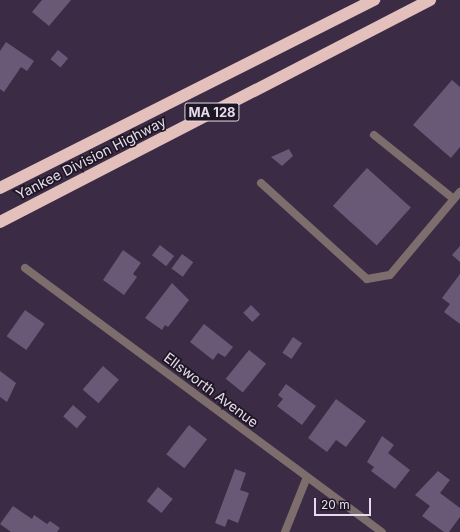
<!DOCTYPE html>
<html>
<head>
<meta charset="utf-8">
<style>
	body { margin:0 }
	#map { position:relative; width:460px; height:532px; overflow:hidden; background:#3b2b45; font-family:Inter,sans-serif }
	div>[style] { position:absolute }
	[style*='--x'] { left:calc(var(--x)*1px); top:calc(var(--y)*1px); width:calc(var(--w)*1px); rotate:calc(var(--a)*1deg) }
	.building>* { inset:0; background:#6a5976; transform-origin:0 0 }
	.lane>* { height:8px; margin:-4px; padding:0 4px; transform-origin:4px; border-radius:4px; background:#7d6e6d }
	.street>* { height:8px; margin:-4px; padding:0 4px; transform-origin:4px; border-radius:4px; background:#7d6e6d }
	.highway>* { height:12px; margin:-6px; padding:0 6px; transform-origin:6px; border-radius:6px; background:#e4c0bd }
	span { translate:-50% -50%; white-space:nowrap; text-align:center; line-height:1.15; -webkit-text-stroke:3.5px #1e1723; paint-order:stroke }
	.shield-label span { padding:1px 3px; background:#1e1723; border:1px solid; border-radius:3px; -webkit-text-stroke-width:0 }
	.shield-label { font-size:13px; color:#e5dbec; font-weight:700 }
	.street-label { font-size:14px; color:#e5dbec }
	.scale { position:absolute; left:314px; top:498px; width:57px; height:18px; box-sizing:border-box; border:2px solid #e5dbec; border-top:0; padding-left:5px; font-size:12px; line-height:14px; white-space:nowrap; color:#e5dbec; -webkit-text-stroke:3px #1e1723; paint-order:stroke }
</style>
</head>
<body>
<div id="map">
	<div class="building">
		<div style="clip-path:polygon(42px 0,71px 0,49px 26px,32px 12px)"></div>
		<div style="clip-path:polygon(6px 42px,34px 61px,27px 71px,21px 67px,4px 92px,0 89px,0 51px)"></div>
		<div style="left:58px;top:50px;width:13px;height:12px;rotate:39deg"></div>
		<div style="clip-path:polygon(452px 80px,460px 87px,460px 147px,451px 158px,413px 125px)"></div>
		<div style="clip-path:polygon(289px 149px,293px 156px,282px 166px,271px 157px)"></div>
		<div style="left:367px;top:168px;width:59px;height:51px;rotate:42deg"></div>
		<div style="left:160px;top:245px;width:18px;height:13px;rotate:38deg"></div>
		<div style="clip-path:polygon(460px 246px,460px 262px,452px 255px)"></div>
		<div style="clip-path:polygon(123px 250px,141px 263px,133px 274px,137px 277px,124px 295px,103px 280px)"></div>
		<div style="left:182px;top:254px;width:14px;height:18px;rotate:36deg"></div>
		<div style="clip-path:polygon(460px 274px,460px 324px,444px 312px,450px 304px,442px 298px)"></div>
		<div style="clip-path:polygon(172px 283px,189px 300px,168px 327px,165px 325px,162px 330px,145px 318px)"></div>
		<div style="left:251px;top:305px;width:13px;height:11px;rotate:45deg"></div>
		<div style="left:25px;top:310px;width:24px;height:32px;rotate:35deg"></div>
		<div style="clip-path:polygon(204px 324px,233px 347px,225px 357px,218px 353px,213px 360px,190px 342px)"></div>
		<div style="left:293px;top:337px;width:11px;height:19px;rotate:34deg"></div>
		<div style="left:249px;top:350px;width:22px;height:37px;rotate:39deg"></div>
		<div style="left:103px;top:366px;width:21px;height:31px;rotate:41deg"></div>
		<div style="clip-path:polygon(0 371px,16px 383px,7px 402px,0 397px)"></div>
		<div style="clip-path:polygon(286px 384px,316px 406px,302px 425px,277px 406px,283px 399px,278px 395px)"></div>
		<div style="clip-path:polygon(336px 399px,366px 421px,346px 447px,336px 440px,327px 452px,308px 438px)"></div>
		<div style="left:73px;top:405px;width:18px;height:15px;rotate:41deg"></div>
		<div style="left:189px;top:425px;width:23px;height:37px;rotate:38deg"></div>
		<div style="clip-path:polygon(382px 436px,394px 445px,388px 453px,410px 470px,395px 489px,371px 471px,374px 467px,367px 462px)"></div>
		<div style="clip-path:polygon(235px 469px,246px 473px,240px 490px,249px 493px,238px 523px,228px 519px,225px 527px,215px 523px)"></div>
		<div style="clip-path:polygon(438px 471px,450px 480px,440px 493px,460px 508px,460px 517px,449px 532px,444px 532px,422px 516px,430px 506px,415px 495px)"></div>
		<div style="left:158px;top:487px;width:19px;height:18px;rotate:39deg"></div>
		<div style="clip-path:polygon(13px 506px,32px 519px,34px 515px,47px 524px,50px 521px,60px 528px,57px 532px,11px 532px,0 524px)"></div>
	</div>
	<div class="lane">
		<div style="--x:374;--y:135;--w:102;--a:38.7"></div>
		<div style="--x:261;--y:183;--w:143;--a:42.2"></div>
		<div style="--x:367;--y:279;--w:23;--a:-10"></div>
	</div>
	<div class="street">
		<div style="--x:25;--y:268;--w:444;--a:36.5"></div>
		<div style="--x:390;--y:275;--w:109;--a:-49.9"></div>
		<div style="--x:285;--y:532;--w:59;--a:-68.2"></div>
	</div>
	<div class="highway">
		<div style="--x:0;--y:188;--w:419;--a:-26.7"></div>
		<div style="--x:0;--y:222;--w:484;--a:-27.3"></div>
	</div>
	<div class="shield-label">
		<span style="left:212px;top:112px">MA 128</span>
	</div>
	<div class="street-label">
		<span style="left:91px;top:158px;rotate:-27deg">Yankee Division Highway</span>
		<span style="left:211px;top:390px;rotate:37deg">Ellsworth Avenue</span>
	</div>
	<div class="scale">20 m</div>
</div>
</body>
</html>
